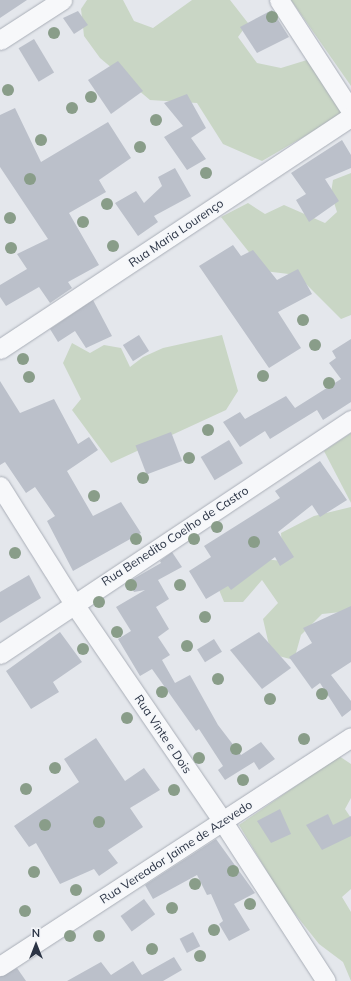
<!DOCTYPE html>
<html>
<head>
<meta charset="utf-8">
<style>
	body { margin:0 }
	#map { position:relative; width:351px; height:981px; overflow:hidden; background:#e4e7ec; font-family:Mulish,sans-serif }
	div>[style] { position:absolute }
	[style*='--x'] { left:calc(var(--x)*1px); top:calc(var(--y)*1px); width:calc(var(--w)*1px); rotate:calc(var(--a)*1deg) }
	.green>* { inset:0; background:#c9d6c5 }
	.building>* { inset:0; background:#bbc0ca; transform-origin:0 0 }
	.roads { filter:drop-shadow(0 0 1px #a9aeb7) drop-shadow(0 0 1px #a9aeb7) }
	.minor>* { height:19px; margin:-9.5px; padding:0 9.5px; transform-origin:9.5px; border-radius:9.5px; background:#f7f8fa }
	.trees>* { width:12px; height:12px; margin:-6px; border-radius:50%; background:#899d89 }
	span { translate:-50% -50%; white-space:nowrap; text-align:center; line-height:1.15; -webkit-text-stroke:3px #f4f6f9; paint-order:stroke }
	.street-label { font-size:12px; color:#2b3445 }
	.north { position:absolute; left:16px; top:925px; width:40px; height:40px; -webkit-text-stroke:3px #f4f6f9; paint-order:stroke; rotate:0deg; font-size:11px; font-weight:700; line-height:16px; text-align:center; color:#2b3445 }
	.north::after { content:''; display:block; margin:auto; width:14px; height:18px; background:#2b3445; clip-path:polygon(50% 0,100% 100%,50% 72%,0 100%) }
</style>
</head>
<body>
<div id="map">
	<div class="green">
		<div style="clip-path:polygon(87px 0,123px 0,134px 21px,153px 28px,192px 0,230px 0,248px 23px,238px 37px,257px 63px,281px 68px,307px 60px,343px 114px,262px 161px,223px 144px,197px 103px,150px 100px,100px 58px,84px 36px,81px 9px)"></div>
		<div style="clip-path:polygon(291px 0,351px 0,351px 86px)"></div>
		<div style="clip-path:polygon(351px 173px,351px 315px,341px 319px,297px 275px,264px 271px,221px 217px,248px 203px,265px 214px,284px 205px,325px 223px,337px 212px,331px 193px,333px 180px)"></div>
		<div style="clip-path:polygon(222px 335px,238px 391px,226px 410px,111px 463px,72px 410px,81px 399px,63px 363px,72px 343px,90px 353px,104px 345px,121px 348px,130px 367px,143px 357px,163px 348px)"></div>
		<div style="clip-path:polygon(351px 433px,351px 503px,324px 451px)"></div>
		<div style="clip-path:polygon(351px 507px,351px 611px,322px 614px,301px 635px,294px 660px,271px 654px,263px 619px,278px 603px,262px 580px,243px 602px,224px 602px,217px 585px,263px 559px,283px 561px,281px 533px,314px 516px)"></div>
		<div style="clip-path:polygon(339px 756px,351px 764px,351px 798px,345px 809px,351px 818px,351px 889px,342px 897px,351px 912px,351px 981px,343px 962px,319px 944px,284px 900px,239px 825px)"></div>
	</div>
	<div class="building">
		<div style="clip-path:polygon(0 0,27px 0,0 18px)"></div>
		<div style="clip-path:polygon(272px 10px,289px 37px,257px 53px,240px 27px)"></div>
		<div style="clip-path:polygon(78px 11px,88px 25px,74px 34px,63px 18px)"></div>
		<div style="left:34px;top:39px;width:39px;height:18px;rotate:59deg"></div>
		<div style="clip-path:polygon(118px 61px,143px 91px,111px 114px,88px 80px)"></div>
		<div style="clip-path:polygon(187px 94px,206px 128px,191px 138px,206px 159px,187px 170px,164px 137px,183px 126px,164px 103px)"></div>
		<div style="clip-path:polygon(15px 108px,41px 162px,108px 122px,131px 158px,99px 180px,106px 192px,69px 213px,99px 265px,68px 282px,72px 288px,50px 303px,39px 287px,6px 306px,0 297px,0 285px,27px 269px,17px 254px,48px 239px,0 167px,0 115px)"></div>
		<div style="clip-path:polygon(342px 140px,351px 155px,351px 168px,325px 179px,339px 201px,309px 222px,296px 200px,306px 194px,291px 173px)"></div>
		<div style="clip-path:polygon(175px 168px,191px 196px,154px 216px,158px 222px,138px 236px,115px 203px,136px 191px,144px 203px,162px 186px,158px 177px)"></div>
		<div style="clip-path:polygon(233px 245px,241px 256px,253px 250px,277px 280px,298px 269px,312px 294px,278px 312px,301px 348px,269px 368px,199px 266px)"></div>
		<div style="clip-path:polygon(93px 300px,112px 336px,86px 348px,75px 331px,58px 342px,50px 329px)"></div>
		<div style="left:139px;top:335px;width:19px;height:19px;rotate:58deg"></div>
		<div style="clip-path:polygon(351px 339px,351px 402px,323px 420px,317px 410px,270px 439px,265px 431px,240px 447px,223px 422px,240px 412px,245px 419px,286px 396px,295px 408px,341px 379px,329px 363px,336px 358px,332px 351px)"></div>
		<div style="clip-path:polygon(0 381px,20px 413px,54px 399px,78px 444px,89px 437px,98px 450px,67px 471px,93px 516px,121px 502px,141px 533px,73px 571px,47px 521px,55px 516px,35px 487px,26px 493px,5px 462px,0 465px)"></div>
		<div style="left:171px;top:432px;width:31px;height:38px;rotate:69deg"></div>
		<div style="left:229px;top:440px;width:27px;height:33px;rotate:59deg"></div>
		<div style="clip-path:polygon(320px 461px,347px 500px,320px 517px,312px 505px,278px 532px,294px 557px,280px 566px,275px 557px,231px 590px,228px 586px,206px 599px,189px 571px,211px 557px,204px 546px,280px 498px,275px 491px)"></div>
		<div style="clip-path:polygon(172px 552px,182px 567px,158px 580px,169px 599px,156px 607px,169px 629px,158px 637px,170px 655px,162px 660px,175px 683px,190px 675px,218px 725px,241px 755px,261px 742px,275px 759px,259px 770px,254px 762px,225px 780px,218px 770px,223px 766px,199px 729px,196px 731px,152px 669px,140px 676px,118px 639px,131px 631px,116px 607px,145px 590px,134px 592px,128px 582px,161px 563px,160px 561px)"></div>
		<div style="clip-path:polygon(29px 575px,41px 598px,0 623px,0 592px)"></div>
		<div style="clip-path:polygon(351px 606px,351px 662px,331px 675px,351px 701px,351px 710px,342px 717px,320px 683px,312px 689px,289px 657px,312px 643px,303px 628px)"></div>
		<div style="clip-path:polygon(60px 632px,82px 662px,53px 682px,59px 692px,31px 709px,6px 671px)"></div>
		<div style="clip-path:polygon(259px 632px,291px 668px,262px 689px,230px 650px)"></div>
		<div style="left:214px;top:639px;width:15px;height:20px;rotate:58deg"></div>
		<div style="clip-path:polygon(96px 738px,125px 781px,144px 768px,160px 790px,130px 808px,143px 827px,108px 850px,118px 863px,99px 876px,94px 869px,60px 884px,36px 843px,29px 847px,14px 826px,79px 782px,64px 759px)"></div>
		<div style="clip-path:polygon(280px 809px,291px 834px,271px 843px,257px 821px)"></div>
		<div style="clip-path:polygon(328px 814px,333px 825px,351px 816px,351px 836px,322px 850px,306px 825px)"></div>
		<div style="clip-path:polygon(216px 839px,255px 893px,234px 904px,250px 930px,229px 941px,219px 924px,223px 921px,211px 894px,207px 895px,197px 875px,153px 899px,145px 885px)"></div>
		<div style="left:144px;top:899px;width:19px;height:29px;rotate:54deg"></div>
		<div style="left:193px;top:932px;width:16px;height:15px;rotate:63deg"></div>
		<div style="clip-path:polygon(174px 957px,182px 970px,163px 981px,67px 981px,101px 962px,111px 975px,133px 961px,142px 975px)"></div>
		<div style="clip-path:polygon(17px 968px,26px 981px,0 981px,0 977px)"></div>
	</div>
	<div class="roads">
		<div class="minor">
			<div style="--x:279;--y:0;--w:132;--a:57"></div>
			<div style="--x:0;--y:40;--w:74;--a:-32.8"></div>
			<div style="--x:0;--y:349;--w:421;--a:-33.5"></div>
			<div style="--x:0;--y:486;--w:139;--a:57.9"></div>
			<div style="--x:74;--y:604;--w:264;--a:55.6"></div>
			<div style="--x:223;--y:822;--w:189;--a:57.1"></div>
			<div style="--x:0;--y:654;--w:422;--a:-33.7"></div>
			<div style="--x:0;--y:966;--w:419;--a:-33.1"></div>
		</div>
	</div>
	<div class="trees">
		<div style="left:272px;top:17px"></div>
		<div style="left:54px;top:33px"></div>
		<div style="left:8px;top:90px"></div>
		<div style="left:91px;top:97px"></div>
		<div style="left:72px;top:108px"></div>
		<div style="left:156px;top:120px"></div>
		<div style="left:41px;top:140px"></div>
		<div style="left:140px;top:147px"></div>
		<div style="left:206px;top:173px"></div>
		<div style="left:30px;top:179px"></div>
		<div style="left:107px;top:204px"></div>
		<div style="left:10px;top:218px"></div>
		<div style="left:83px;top:222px"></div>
		<div style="left:113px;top:246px"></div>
		<div style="left:11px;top:248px"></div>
		<div style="left:303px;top:320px"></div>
		<div style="left:315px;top:345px"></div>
		<div style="left:23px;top:359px"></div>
		<div style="left:263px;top:376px"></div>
		<div style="left:29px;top:377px"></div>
		<div style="left:329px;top:383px"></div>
		<div style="left:208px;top:430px"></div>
		<div style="left:189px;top:458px"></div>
		<div style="left:143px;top:478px"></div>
		<div style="left:94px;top:496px"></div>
		<div style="left:217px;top:527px"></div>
		<div style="left:136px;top:539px"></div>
		<div style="left:194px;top:539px"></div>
		<div style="left:254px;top:542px"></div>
		<div style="left:15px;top:553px"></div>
		<div style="left:131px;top:585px"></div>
		<div style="left:180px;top:585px"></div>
		<div style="left:99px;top:602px"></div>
		<div style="left:205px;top:617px"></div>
		<div style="left:117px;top:632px"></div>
		<div style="left:187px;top:646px"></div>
		<div style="left:83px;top:649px"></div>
		<div style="left:218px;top:679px"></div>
		<div style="left:162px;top:692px"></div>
		<div style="left:322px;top:694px"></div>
		<div style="left:270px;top:699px"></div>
		<div style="left:127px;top:718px"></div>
		<div style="left:304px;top:739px"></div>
		<div style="left:236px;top:749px"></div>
		<div style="left:199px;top:758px"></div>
		<div style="left:55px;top:768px"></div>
		<div style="left:243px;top:780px"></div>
		<div style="left:26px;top:789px"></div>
		<div style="left:174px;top:790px"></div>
		<div style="left:99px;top:822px"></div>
		<div style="left:45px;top:825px"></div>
		<div style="left:233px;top:871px"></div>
		<div style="left:34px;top:872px"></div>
		<div style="left:195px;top:884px"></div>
		<div style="left:76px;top:890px"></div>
		<div style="left:250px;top:904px"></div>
		<div style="left:172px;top:908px"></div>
		<div style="left:25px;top:911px"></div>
		<div style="left:214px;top:930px"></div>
		<div style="left:70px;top:936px"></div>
		<div style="left:99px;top:936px"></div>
		<div style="left:152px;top:949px"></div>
		<div style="left:200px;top:956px"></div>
	</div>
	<div class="street-label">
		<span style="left:176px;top:233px;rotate:-34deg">Rua Maria Lourenço</span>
		<span style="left:175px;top:536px;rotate:-33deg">Rua Benedito Coelho de Castro</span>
		<span style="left:163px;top:734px;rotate:56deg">Rua Vinte e Dois</span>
		<span style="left:176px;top:852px;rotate:-33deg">Rua Vereador Jaime de Azevedo</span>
	</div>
	<div class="north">N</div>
</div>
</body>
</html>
